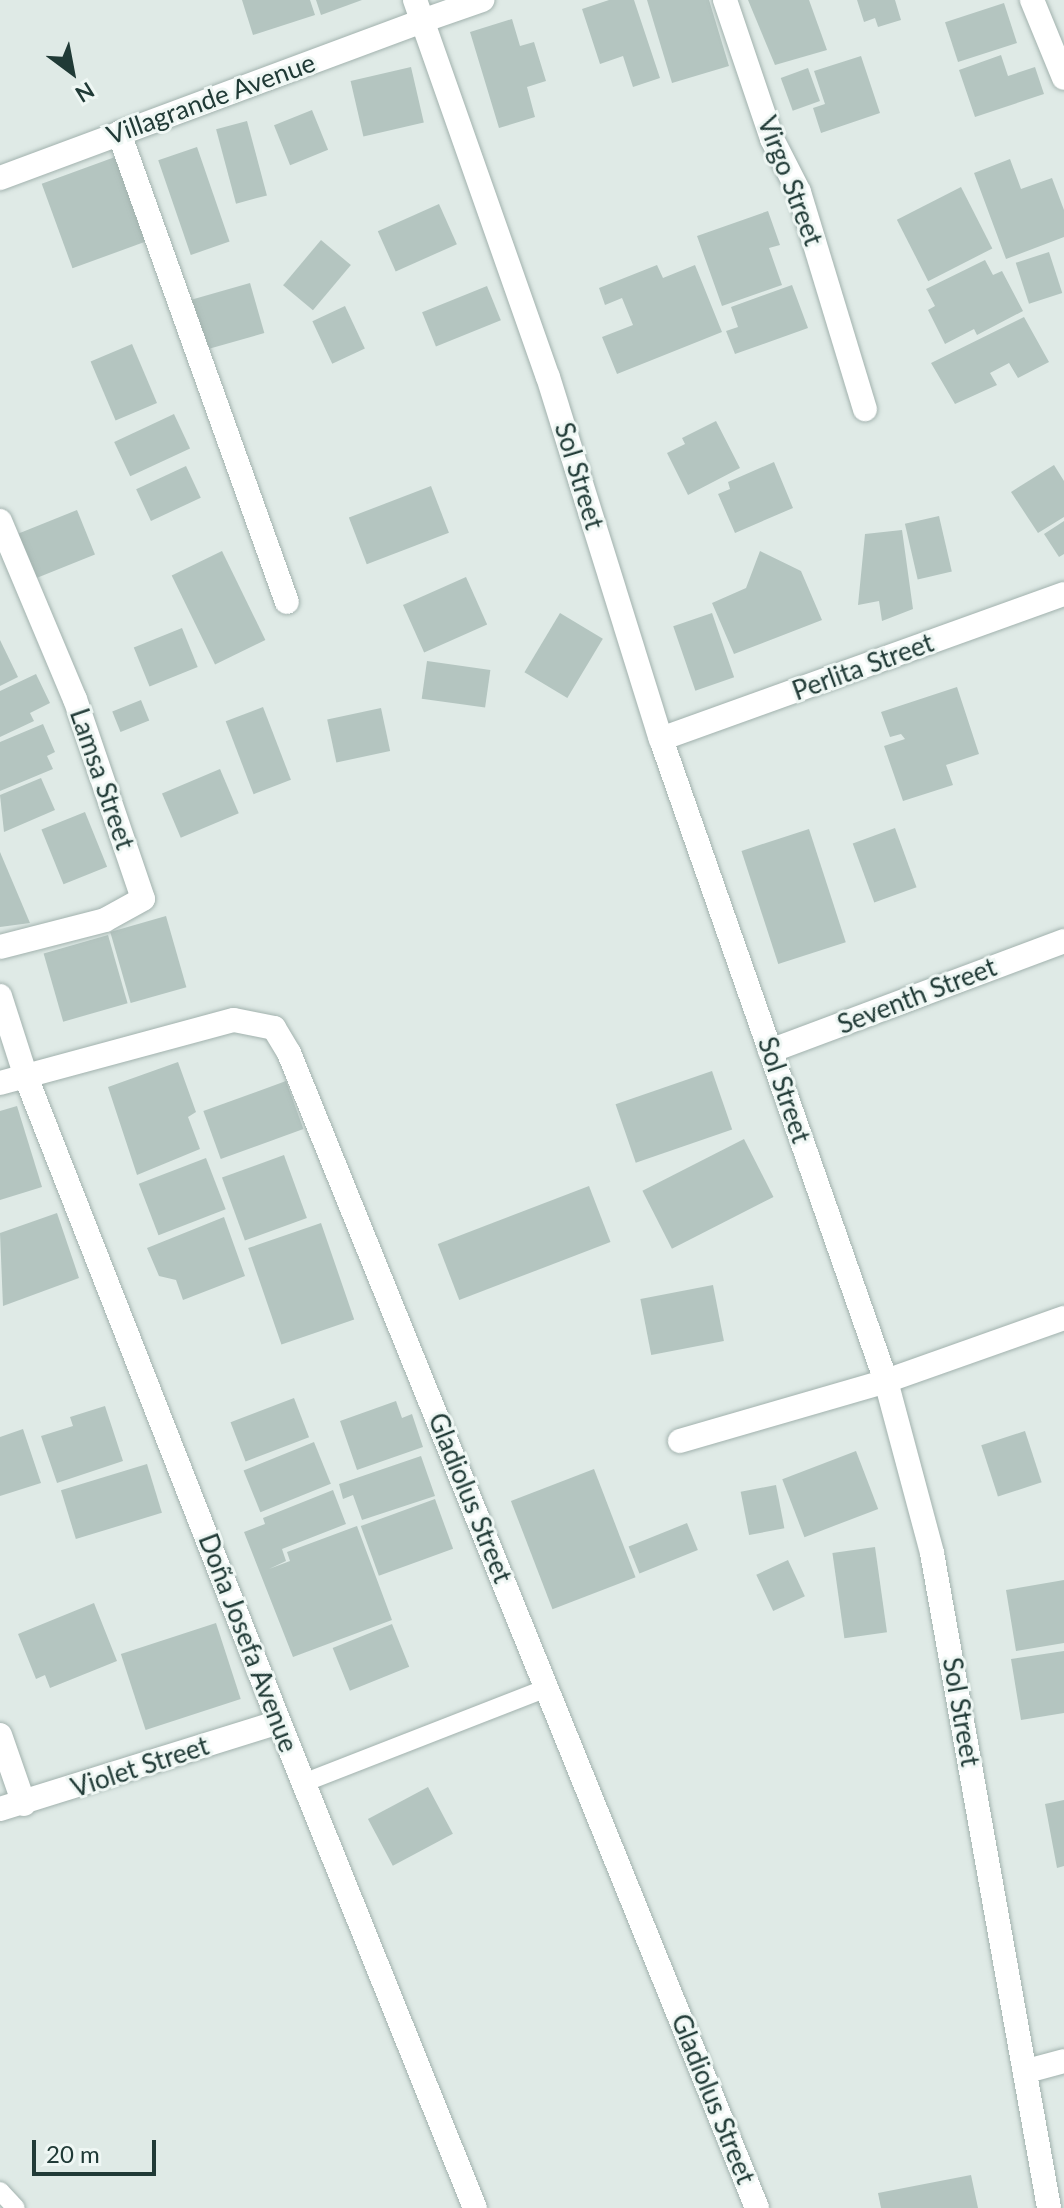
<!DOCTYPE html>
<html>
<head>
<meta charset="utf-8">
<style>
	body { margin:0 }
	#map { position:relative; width:1064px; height:2208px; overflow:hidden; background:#dfeae6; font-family:Lato,sans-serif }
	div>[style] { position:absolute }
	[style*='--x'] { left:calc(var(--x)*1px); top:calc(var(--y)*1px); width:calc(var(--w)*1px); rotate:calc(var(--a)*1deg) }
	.building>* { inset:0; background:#b4c5c0; transform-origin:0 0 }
	.roads { filter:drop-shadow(0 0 2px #a2b2ae) drop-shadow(0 0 2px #a2b2ae) }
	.lane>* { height:18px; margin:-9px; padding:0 9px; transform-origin:9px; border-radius:9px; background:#fff }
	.street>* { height:24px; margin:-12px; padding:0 12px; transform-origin:12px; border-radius:12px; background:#fff }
	.secondary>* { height:24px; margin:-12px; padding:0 12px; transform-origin:12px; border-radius:12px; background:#fff }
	span { translate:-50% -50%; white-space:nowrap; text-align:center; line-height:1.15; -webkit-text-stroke:6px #eff7f4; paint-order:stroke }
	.street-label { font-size:26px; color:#203a36 }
	.north { position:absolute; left:32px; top:32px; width:80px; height:80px; -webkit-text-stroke:6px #eff7f4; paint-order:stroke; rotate:148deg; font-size:22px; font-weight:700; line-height:32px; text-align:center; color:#203a36 }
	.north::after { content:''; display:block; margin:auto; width:28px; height:36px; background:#203a36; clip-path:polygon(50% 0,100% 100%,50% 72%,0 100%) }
	.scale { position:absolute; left:32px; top:2140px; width:124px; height:36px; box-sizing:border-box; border:4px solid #203a36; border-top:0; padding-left:10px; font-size:24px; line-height:28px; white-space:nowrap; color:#203a36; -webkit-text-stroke:6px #eff7f4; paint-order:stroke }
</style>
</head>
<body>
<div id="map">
	<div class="building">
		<div style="clip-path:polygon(242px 0,310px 0,315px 15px,253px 35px)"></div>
		<div style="clip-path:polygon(316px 0,362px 0,321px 15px)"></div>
		<div style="clip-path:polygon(609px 0,634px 0,660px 78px,633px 87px,623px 56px,600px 64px,582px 9px)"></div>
		<div style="clip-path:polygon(647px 0,709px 0,729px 66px,672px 83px)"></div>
		<div style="clip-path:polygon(748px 0,809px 0,827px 50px,775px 65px)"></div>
		<div style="clip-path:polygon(857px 0,895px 0,901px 20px,878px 27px,875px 18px,864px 22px)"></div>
		<div style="left:1004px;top:3px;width:42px;height:62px;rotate:72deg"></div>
		<div style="clip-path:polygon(512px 19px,520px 46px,534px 42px,546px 81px,527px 87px,535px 117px,499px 128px,470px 32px)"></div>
		<div style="clip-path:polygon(1001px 55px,1008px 76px,1035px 67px,1044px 94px,975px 117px,959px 70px)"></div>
		<div style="clip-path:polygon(861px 56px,880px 113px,821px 133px,813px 108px,825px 104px,814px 71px)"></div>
		<div style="left:411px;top:67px;width:57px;height:62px;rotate:77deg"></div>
		<div style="left:808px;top:68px;width:35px;height:29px;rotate:70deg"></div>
		<div style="left:312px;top:110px;width:43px;height:41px;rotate:68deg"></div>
		<div style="left:247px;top:121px;width:77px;height:32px;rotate:75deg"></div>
		<div style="left:197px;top:147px;width:100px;height:41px;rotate:71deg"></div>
		<div style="left:115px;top:157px;width:90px;height:78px;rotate:70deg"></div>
		<div style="clip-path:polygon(1010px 159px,1021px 189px,1052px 178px,1064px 210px,1064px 237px,1006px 259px,974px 173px)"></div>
		<div style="left:961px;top:187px;width:69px;height:72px;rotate:63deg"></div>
		<div style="left:439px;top:204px;width:44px;height:67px;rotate:66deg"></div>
		<div style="clip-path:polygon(768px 211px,780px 245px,769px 248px,782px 285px,722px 306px,697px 236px)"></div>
		<div style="left:321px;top:240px;width:39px;height:59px;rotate:40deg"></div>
		<div style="left:1049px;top:252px;width:43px;height:35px;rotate:72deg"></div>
		<div style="clip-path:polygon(985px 260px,993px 275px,1002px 271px,1023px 311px,977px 335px,974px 329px,945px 344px,928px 310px,935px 306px,926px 289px)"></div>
		<div style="clip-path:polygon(657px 265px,663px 278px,695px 265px,722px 332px,617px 374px,602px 337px,633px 325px,622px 298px,605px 305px,599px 288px)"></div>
		<div style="left:250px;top:283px;width:52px;height:62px;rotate:74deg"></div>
		<div style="clip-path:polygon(792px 285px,808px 328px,735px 354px,726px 331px,738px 327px,731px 307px)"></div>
		<div style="left:487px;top:286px;width:37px;height:70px;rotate:68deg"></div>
		<div style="left:345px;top:306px;width:47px;height:36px;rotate:65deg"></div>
		<div style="clip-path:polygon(1024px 317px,1049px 362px,1018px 378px,1009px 363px,990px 373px,997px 385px,955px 404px,931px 363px)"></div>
		<div style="left:132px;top:344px;width:64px;height:45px;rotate:67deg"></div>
		<div style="left:174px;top:414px;width:38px;height:66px;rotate:65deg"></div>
		<div style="clip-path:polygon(716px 421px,740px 468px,688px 495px,667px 453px,685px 444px,682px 438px)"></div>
		<div style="clip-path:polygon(774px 462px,793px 508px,735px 533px,718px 494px,730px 489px,728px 482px)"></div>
		<div style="clip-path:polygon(1054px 465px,1064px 481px,1064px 517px,1038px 533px,1011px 492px)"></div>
		<div style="left:186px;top:466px;width:35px;height:55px;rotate:65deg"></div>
		<div style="left:431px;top:486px;width:50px;height:88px;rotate:69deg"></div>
		<div style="left:77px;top:510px;width:48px;height:69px;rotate:68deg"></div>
		<div style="left:939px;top:516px;width:57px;height:35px;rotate:77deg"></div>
		<div style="clip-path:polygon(1064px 521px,1064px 554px,1059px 557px,1044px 534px)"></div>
		<div style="clip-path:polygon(902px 530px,913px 609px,882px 621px,879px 601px,858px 605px,865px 534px)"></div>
		<div style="left:222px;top:551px;width:99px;height:56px;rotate:64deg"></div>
		<div style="clip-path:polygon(760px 551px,801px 571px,822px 620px,734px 654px,712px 603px,746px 588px)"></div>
		<div style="left:466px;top:577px;width:52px;height:69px;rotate:66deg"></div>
		<div style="left:560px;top:613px;width:50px;height:69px;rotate:31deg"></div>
		<div style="left:712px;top:613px;width:68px;height:41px;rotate:71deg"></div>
		<div style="left:182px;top:628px;width:42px;height:52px;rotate:68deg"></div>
		<div style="clip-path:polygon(0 640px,18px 677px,0 686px)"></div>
		<div style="left:427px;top:661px;width:64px;height:38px;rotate:8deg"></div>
		<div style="clip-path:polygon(36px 674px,50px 703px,30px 713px,34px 721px,0 737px,0 691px)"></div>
		<div style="clip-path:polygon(957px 687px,979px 754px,946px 765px,953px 785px,903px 801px,884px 746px,905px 739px,901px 734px,890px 737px,881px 712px)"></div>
		<div style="left:141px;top:700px;width:22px;height:31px;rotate:68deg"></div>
		<div style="left:263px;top:707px;width:78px;height:40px;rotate:69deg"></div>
		<div style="left:381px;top:708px;width:44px;height:55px;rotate:78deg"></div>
		<div style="clip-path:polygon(43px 724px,55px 752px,47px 756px,53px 769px,0 791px,0 742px)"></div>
		<div style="left:220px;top:769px;width:48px;height:63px;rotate:67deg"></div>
		<div style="clip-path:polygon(41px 778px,55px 810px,4px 832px,0 795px)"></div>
		<div style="left:85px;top:812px;width:59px;height:47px;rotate:68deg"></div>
		<div style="left:895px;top:828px;width:63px;height:45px;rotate:70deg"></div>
		<div style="left:809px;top:829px;width:119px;height:71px;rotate:72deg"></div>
		<div style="clip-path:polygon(0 852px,30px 923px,0 927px)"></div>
		<div style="left:166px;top:916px;width:74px;height:58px;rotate:74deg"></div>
		<div style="left:108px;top:935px;width:71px;height:67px;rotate:74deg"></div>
		<div style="clip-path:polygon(178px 1062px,196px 1112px,188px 1117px,200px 1149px,137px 1175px,108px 1087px)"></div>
		<div style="left:712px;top:1071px;width:62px;height:102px;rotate:71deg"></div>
		<div style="left:286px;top:1081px;width:51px;height:88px;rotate:70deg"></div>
		<div style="clip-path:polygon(17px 1106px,42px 1187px,0 1200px,0 1111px)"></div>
		<div style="left:744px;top:1139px;width:65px;height:114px;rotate:63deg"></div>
		<div style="left:284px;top:1155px;width:67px;height:66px;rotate:70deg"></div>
		<div style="left:206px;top:1158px;width:55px;height:72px;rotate:69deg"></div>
		<div style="left:589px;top:1186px;width:60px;height:162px;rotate:69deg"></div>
		<div style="clip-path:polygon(57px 1213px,79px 1278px,3px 1306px,0 1233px)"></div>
		<div style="clip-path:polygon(224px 1217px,245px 1276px,183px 1300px,176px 1280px,159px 1276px,147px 1248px)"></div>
		<div style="left:321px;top:1223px;width:102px;height:77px;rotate:71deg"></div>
		<div style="left:713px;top:1285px;width:57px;height:74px;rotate:79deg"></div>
		<div style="left:294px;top:1398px;width:42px;height:68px;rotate:69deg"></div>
		<div style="clip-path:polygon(396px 1401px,402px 1418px,412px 1414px,423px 1447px,357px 1470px,340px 1421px)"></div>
		<div style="clip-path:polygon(105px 1406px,123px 1461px,57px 1483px,41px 1436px,73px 1426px,70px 1417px)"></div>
		<div style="clip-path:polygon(23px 1429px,41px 1483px,0 1496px,0 1437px)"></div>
		<div style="left:1025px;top:1431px;width:54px;height:46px;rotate:72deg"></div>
		<div style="left:314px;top:1442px;width:45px;height:76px;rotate:68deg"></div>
		<div style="left:856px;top:1451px;width:62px;height:79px;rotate:69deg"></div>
		<div style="clip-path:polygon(421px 1456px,435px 1496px,362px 1520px,353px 1495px,343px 1499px,339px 1484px)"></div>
		<div style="left:147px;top:1464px;width:51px;height:90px;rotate:73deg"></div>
		<div style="left:594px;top:1469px;width:116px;height:89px;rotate:69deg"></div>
		<div style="left:776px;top:1485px;width:44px;height:36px;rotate:79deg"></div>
		<div style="clip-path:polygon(333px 1490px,346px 1524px,282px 1549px,286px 1561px,269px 1569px,290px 1561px,287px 1552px,357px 1526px,392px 1620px,293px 1657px,244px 1532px,265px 1524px,263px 1518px)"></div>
		<div style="left:435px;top:1499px;width:53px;height:79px;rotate:70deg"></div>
		<div style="left:687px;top:1523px;width:29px;height:63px;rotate:68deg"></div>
		<div style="left:875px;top:1547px;width:86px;height:43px;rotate:82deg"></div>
		<div style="left:788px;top:1560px;width:40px;height:35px;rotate:65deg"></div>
		<div style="clip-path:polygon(1064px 1580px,1064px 1643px,1016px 1651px,1006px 1590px)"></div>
		<div style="clip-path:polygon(94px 1603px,117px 1661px,50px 1688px,45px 1675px,36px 1679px,18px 1634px)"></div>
		<div style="left:216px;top:1623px;width:80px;height:100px;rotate:72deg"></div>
		<div style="left:392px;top:1624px;width:46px;height:64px;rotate:68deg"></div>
		<div style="clip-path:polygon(1064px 1651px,1064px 1713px,1021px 1720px,1011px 1659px)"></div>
		<div style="left:428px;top:1787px;width:53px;height:68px;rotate:62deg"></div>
		<div style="clip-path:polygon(1064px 1800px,1064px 1866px,1057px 1868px,1045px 1804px)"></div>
		<div style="clip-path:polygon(971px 2175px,978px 2208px,881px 2208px,878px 2193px)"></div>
	</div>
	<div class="roads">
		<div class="lane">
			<div style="--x:303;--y:1783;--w:262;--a:-21.3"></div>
			<div style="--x:0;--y:2191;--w:23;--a:47"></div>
		</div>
		<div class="street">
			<div style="--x:725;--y:0;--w:147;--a:71.3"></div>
			<div style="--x:772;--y:139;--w:59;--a:63"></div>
			<div style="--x:799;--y:192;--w:227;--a:73.1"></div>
			<div style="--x:1032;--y:0;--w:84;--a:67.7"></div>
			<div style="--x:422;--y:21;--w:64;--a:-19.3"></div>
			<div style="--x:119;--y:133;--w:498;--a:70.3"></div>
			<div style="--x:0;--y:521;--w:193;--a:67.2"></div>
			<div style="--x:75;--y:699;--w:211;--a:71.2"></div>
			<div style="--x:143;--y:899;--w:43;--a:151.1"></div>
			<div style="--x:105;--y:920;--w:108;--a:165.6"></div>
			<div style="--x:661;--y:739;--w:428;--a:-19.8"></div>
			<div style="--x:0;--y:996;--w:85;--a:72.2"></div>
			<div style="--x:26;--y:1077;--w:693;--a:68.58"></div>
			<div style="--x:279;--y:1722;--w:524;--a:68.04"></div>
			<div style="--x:770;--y:1051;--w:314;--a:-20.5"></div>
			<div style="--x:0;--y:1083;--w:242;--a:-15.1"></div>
			<div style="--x:234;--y:1020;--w:41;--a:11.3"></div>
			<div style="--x:274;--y:1028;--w:29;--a:59"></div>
			<div style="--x:289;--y:1053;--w:1246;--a:67.94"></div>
			<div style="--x:680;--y:1441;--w:215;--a:-16.2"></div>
			<div style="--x:0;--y:1735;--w:73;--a:70.8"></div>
			<div style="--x:0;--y:1809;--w:292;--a:-17.3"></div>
			<div style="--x:1027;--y:2071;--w:38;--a:-15"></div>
		</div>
		<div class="secondary">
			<div style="--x:415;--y:0;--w:400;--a:70.6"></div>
			<div style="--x:548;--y:377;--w:379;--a:72.7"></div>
			<div style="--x:661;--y:739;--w:680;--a:70.69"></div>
			<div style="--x:886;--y:1381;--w:178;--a:75"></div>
			<div style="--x:932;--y:1553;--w:665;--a:79.87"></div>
			<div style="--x:0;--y:178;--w:450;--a:-20.4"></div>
			<div style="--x:886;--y:1381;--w:189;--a:-19.5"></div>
		</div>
	</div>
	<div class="street-label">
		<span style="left:211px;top:99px;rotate:-20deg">Villagrande Avenue</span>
		<span style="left:790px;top:181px;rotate:69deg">Virgo Street</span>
		<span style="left:579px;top:476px;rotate:73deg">Sol Street</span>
		<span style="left:863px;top:667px;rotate:-20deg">Perlita Street</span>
		<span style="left:102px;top:779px;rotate:71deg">Lamsa Street</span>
		<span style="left:917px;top:996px;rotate:-21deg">Seventh Street</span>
		<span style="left:784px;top:1090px;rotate:71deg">Sol Street</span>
		<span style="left:470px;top:1498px;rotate:68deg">Gladiolus Street</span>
		<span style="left:248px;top:1643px;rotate:69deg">Doña Josefa Avenue</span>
		<span style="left:961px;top:1712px;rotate:80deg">Sol Street</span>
		<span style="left:140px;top:1767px;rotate:-18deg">Violet Street</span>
		<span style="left:713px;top:2099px;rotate:68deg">Gladiolus Street</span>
	</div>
	<div class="north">N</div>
	<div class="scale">20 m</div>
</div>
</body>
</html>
